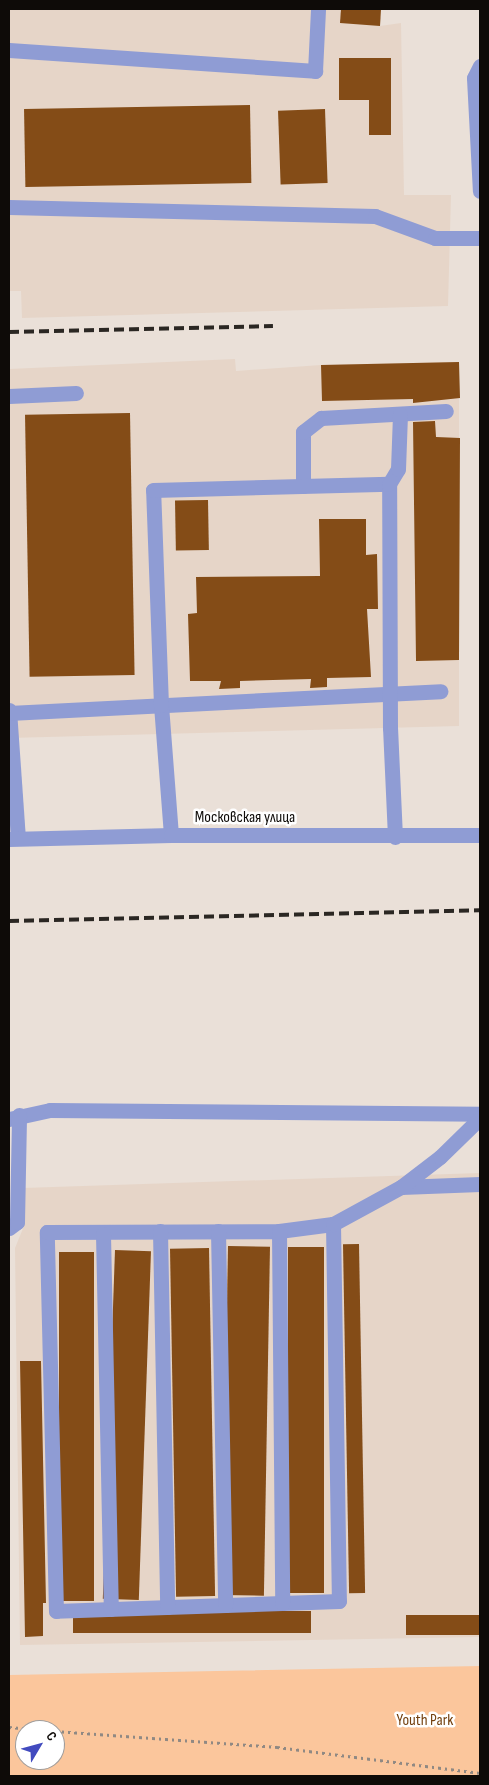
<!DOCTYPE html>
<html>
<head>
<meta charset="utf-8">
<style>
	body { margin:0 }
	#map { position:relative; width:489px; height:1785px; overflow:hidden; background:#eae0d8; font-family:"Sofia Sans Condensed",sans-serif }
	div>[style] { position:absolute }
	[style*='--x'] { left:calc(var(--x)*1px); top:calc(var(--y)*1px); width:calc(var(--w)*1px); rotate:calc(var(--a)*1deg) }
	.built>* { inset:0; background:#e6d5c8 }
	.green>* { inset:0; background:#fbc69c }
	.building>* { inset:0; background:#844c17; transform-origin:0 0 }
	.path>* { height:3px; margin-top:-1.5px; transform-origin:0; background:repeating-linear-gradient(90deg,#908983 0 2.5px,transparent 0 6.5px) }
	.minor>* { height:15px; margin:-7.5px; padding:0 7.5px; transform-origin:7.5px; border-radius:7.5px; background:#8f9cd4 }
	.rail>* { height:4px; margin-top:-2px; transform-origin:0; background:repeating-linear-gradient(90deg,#2b2723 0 10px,transparent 0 15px) }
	span { translate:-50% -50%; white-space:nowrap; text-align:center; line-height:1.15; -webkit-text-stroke:5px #fff; paint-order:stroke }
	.street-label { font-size:16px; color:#0e0b08 }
	.park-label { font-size:16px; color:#723f0d }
	.frame { position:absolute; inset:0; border:10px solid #0e0b08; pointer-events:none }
	.north { position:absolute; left:15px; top:1720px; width:50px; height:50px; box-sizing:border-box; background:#fff; border:1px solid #9f9d9c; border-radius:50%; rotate:53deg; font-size:14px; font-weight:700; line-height:20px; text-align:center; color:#0e0b08 }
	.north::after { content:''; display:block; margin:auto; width:18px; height:22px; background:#424bbf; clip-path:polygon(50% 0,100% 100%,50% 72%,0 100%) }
</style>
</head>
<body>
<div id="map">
	<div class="built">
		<div style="clip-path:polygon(9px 9px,381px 9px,380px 26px,401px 23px,404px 195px,451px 195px,448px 306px,22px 318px,21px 291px,9px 291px)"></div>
		<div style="clip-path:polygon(235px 359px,236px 371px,321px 365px,459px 362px,459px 726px,9px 738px,9px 369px)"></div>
		<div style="clip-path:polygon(480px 1173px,480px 1637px,20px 1645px,15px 1248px,24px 1226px,23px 1188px)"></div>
	</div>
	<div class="green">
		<div style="clip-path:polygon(evenodd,480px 1666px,480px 1776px,9px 1776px,9px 1675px,480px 1666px,25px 1730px,55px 1730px,55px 1760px,25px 1760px,25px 1730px)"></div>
	</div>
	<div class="building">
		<div style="clip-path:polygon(341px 9px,381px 9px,380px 26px,340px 23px)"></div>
		<div style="clip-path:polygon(339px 58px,391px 58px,391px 135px,369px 135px,369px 100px,339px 100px)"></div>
		<div style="left:250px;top:105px;width:78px;height:226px;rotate:89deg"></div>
		<div style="left:325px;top:109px;width:74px;height:47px;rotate:88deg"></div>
		<div style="clip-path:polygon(459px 362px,460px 398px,413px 403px,413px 399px,322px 401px,321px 365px)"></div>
		<div style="left:130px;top:413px;width:262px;height:105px;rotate:89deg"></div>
		<div style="clip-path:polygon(435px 421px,436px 437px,460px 438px,459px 660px,416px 661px,413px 422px)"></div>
		<div style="left:208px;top:500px;width:50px;height:33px;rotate:89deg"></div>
		<div style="clip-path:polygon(319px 519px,366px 519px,366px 555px,377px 554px,378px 609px,367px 609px,371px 677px,327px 678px,327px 687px,310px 688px,311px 679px,240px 681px,240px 688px,219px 689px,221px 681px,190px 681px,188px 614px,197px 613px,196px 577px,320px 576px)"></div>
		<div style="left:359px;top:1244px;width:349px;height:16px;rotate:89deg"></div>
		<div style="left:228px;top:1246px;width:42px;height:349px;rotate:1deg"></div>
		<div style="left:288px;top:1247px;width:36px;height:346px"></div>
		<div style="left:209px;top:1248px;width:348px;height:39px;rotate:89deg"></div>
		<div style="left:115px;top:1250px;width:36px;height:349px;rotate:2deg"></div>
		<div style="left:59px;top:1252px;width:35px;height:349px"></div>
		<div style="clip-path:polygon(20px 1361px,41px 1361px,46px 1603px,43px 1603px,43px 1636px,25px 1637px)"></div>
		<div style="left:311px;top:1611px;width:22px;height:238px;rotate:90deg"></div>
		<div style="left:480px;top:1615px;width:20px;height:74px;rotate:90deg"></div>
	</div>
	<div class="path">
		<div style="--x:9;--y:1727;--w:38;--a:5"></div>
		<div style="--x:55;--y:1731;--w:223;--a:4.1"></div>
		<div style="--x:277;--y:1747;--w:205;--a:7.3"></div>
	</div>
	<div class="minor">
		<div style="--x:9;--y:50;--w:307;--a:3.9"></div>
		<div style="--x:315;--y:71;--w:62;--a:-87.2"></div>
		<div style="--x:480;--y:66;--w:13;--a:117"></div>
		<div style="--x:474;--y:78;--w:113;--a:87"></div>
		<div style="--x:9;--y:207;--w:366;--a:1.4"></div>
		<div style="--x:375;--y:216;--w:64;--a:20.1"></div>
		<div style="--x:435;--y:238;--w:45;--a:0"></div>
		<div style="--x:9;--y:396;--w:67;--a:-2.6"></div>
		<div style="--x:303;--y:486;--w:54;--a:-90"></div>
		<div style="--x:303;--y:432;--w:23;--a:-38"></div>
		<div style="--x:321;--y:418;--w:125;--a:-3.2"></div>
		<div style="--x:9;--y:710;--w:128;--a:86"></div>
		<div style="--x:9;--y:713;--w:432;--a:-2.9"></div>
		<div style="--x:171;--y:835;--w:130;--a:-94.4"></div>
		<div style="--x:161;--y:705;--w:215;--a:-92.1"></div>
		<div style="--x:153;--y:490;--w:236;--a:-1.5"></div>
		<div style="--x:395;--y:837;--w:109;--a:-92.6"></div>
		<div style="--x:390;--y:728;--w:244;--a:-90.2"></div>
		<div style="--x:389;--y:484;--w:17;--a:-59"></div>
		<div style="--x:398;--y:469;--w:55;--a:-87.9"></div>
		<div style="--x:9;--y:839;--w:162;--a:-1.4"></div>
		<div style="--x:171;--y:835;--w:309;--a:0"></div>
		<div style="--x:9;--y:1119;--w:42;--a:-12.4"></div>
		<div style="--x:50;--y:1110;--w:430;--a:0.5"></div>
		<div style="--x:401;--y:1187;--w:79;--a:-2.2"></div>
		<div style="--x:333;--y:1224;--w:377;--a:89.1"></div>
		<div style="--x:339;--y:1601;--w:283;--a:178"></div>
		<div style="--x:56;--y:1611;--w:379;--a:-91.4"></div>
		<div style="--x:47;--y:1232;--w:232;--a:-0.2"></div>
		<div style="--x:279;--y:1231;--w:54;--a:-7.4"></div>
		<div style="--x:333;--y:1224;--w:77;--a:-28.6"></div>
		<div style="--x:401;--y:1187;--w:49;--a:-37.6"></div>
		<div style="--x:440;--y:1157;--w:56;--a:-44.3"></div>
		<div style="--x:9;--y:1228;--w:10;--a:-37"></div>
		<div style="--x:17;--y:1222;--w:107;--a:-88.9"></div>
		<div style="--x:160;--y:1231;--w:376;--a:88.9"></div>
		<div style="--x:218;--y:1231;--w:374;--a:88.9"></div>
		<div style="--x:279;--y:1231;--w:372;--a:89.5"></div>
		<div style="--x:103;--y:1234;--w:375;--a:88.8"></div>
	</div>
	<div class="rail">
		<div style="--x:9;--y:332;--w:264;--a:-1.3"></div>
		<div style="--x:9;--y:921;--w:471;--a:-1.3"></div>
	</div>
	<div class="street-label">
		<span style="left:245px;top:818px">Московская улица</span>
	</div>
	<div class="park-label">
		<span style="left:425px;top:1721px">Youth Park</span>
	</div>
	<div class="frame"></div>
	<div class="north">С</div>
</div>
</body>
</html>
